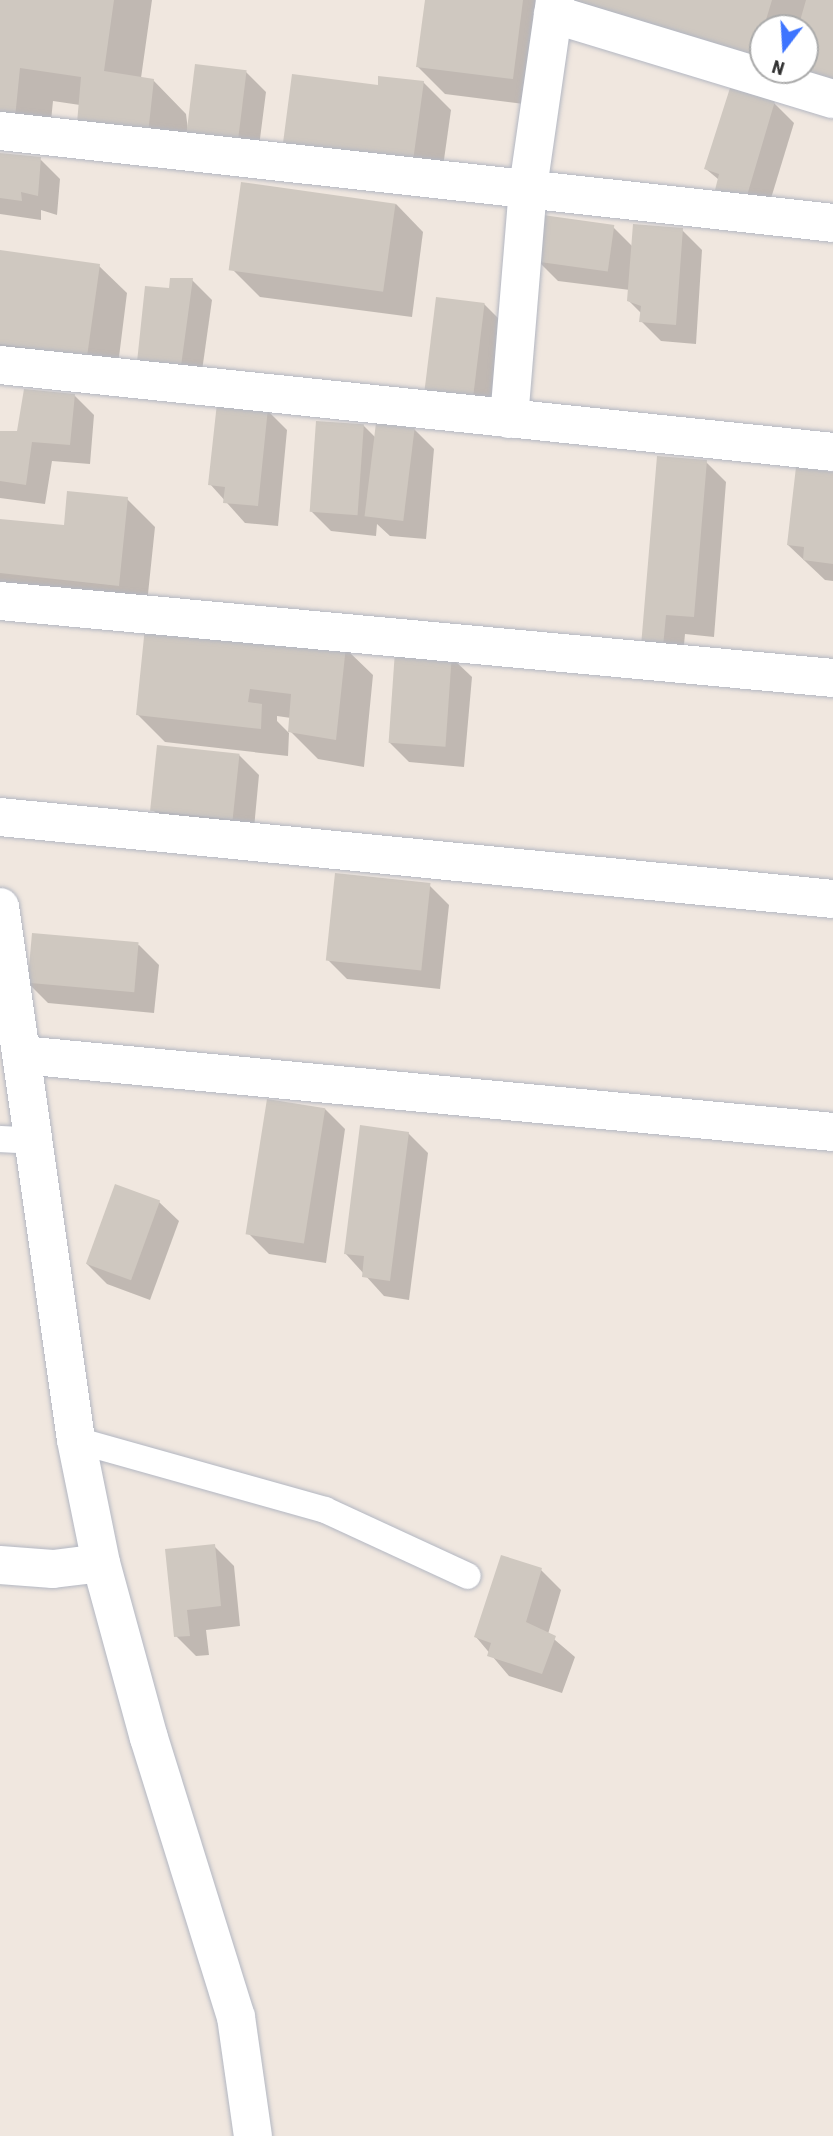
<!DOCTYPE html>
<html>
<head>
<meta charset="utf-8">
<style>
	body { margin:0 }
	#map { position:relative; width:833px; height:2136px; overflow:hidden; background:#f0e7df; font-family:"Roboto Condensed",sans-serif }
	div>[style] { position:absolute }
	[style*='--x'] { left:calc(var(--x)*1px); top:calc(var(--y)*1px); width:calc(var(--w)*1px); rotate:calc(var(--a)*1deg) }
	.shadow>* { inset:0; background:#0003 }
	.building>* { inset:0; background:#cfc8c0; transform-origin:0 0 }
	.roads { filter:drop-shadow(0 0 2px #b3b7c2) drop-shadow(0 0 2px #b3b7c2) }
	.lane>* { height:26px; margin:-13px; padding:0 13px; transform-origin:13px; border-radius:13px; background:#fff }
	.street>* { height:38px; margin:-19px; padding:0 19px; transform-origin:19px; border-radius:19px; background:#fff }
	span { translate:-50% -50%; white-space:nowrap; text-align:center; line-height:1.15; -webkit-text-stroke:7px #fff; paint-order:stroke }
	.north { position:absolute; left:749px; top:14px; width:70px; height:70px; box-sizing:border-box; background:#fff; border:2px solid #ababab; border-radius:50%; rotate:197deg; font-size:19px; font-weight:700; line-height:28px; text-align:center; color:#2e2e2e }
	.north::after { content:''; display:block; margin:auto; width:24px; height:32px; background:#3d74ff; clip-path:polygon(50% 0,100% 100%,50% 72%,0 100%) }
</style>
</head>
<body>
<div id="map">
	<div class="shadow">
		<div style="clip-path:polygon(0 0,152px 0,141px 78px,153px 80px,186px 114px,188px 130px,246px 72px,266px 92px,257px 162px,207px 154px,184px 132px,180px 167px,80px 105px,53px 101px,48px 151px,0 145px)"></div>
		<div style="clip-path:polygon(427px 0,535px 0,551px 16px,540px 106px,445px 94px,418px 67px)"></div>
		<div style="clip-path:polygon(571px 0,833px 0,805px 70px,805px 28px,763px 28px,763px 70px)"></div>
		<div style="clip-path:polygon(423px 82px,451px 110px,440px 188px,313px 170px,380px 87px)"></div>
		<div style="clip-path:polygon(774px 103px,794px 123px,765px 218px,706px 169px)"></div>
		<div style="clip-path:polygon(0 155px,40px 159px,60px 179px,57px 215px,41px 210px,41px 220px,0 214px)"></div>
		<div style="clip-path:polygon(396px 204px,423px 232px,412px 317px,260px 297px,232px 269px)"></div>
		<div style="clip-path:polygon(613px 227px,633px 247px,682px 230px,702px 250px,696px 344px,661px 341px,641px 321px,642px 314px,629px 301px,630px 290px,558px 281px,538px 261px)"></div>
		<div style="clip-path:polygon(0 252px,99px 266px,127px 293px,116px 381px,0 367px)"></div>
		<div style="clip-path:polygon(192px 280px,212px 300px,200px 385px,159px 381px,170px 290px)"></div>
		<div style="clip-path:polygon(484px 304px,504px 324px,495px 416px,447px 412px)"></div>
		<div style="clip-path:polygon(74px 395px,94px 415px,90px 464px,52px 461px,45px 504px,0 498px,0 432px,18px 433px)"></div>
		<div style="clip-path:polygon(267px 410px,287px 430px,278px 526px,245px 523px,210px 484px)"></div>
		<div style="clip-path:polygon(363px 425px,376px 438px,414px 429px,434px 449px,426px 539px,390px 536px,377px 524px,376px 536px,331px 531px,311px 511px)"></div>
		<div style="clip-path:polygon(706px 462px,726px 482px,714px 637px,685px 634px,682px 666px,643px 645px)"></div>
		<div style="clip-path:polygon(833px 473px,833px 581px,825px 580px,788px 545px)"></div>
		<div style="clip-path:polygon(127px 499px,155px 527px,146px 613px,0 591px,0 520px,65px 527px)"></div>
		<div style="clip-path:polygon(345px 648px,373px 675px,364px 767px,318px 759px,290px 731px,291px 718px,277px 716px,277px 721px,289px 733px,288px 756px,165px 742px,138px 715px)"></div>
		<div style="clip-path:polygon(451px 657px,472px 677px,464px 767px,409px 762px,389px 742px)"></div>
		<div style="clip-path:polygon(239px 755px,259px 775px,253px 839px,173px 830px,153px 810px)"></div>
		<div style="clip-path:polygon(429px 885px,449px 905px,440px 989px,347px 979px,327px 959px)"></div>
		<div style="clip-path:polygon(139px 945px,159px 965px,154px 1013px,48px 1003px,28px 983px)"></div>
		<div style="clip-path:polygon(325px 1109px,345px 1129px,326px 1263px,269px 1254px,249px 1234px)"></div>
		<div style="clip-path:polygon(408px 1133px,428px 1153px,409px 1300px,384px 1296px,345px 1253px)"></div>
		<div style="clip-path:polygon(159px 1202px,179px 1221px,150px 1300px,107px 1284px,87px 1264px)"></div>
		<div style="clip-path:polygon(214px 1546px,234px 1566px,240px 1626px,206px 1630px,209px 1655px,196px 1656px,176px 1636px,167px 1550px)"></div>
		<div style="clip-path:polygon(541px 1570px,561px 1590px,548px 1634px,575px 1657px,562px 1693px,509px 1676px,476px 1637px)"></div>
	</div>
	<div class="building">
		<div style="clip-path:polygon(0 0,114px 0,104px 71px,154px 79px,148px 134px,77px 123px,81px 77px,20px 68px,15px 118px,0 117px)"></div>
		<div style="clip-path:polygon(425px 0,523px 0,513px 79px,416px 67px)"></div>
		<div style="clip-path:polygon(574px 0,772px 0,755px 56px)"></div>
		<div style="clip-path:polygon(806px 0,833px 0,833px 81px,798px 70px,805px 70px,805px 28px,798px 28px)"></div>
		<div style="left:195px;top:64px;width:52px;height:72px;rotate:7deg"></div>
		<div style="clip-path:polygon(292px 74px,378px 85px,378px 76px,424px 81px,413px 161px,283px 143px)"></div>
		<div style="clip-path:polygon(730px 88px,775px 101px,746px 199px,715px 190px,719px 174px,704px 169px)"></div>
		<div style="clip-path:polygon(0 153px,41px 157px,38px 196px,21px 192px,22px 201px,0 198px)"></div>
		<div style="left:241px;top:182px;width:156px;height:89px;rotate:8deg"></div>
		<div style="left:543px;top:215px;width:72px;height:47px;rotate:8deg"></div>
		<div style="clip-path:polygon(633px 224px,683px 228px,676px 325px,639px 322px,641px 306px,627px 301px)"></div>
		<div style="left:0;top:250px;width:101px;height:93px;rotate:8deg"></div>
		<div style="clip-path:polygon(170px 278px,193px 278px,181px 366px,137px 362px,145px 286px,169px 288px)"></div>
		<div style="left:436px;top:297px;width:49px;height:97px;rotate:7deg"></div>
		<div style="clip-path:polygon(24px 389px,75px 394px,70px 445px,32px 442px,26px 485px,0 481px,0 431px,17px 431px)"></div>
		<div style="clip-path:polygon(217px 403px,268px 408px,258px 506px,223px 503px,225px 487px,208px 485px)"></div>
		<div style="left:316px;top:421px;width:48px;height:91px;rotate:4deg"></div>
		<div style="left:376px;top:423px;width:39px;height:94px;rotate:7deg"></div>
		<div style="clip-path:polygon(657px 456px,707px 460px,694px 617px,666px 615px,663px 647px,641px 646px)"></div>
		<div style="clip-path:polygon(796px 467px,833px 472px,833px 564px,803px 560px,804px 547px,787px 545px)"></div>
		<div style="clip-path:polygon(67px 491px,128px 497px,119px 586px,0 573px,0 519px,64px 525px)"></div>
		<div style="clip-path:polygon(145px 627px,346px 646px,336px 740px,288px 732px,291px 694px,250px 689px,248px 702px,262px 704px,261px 729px,136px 715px)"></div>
		<div style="left:395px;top:651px;width:57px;height:92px;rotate:4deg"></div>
		<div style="left:157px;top:745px;width:83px;height:66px;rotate:6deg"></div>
		<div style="left:335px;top:873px;width:96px;height:88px;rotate:6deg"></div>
		<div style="left:32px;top:933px;width:107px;height:50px;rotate:5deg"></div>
		<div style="left:267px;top:1099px;width:59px;height:137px;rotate:9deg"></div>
		<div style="clip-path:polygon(360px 1125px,409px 1132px,390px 1281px,362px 1277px,364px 1256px,344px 1254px)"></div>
		<div style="left:115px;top:1184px;width:48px;height:85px;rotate:20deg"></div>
		<div style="clip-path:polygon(215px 1544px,221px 1606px,187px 1610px,190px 1636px,174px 1637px,165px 1549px)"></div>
		<div style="clip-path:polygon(501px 1555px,542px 1568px,526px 1622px,556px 1636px,542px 1674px,487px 1656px,491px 1643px,474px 1637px)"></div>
	</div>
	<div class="roads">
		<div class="lane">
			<div style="--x:0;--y:1139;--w:34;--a:3"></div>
			<div style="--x:76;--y:1440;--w:259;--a:15.7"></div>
			<div style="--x:325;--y:1510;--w:157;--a:24.8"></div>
		</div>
		<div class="street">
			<div style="--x:553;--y:14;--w:293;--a:16.9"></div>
			<div style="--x:0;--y:131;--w:838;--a:6.3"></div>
			<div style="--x:0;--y:365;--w:838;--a:5.96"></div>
			<div style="--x:509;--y:419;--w:232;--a:-85.3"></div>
			<div style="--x:528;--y:188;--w:190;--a:-81.8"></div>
			<div style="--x:0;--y:601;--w:837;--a:5.28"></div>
			<div style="--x:0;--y:817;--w:837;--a:5.62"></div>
			<div style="--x:0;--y:907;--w:538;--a:81.88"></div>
			<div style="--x:76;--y:1440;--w:126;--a:78.5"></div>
			<div style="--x:101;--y:1563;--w:181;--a:74.7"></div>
			<div style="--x:149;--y:1738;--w:292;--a:72.7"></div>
			<div style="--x:236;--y:2017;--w:120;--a:81.9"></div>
			<div style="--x:22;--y:1055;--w:815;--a:5.42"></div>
			<div style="--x:0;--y:1565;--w:53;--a:4.3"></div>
			<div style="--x:53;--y:1569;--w:48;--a:-7.1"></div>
		</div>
	</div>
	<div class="north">N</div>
</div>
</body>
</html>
